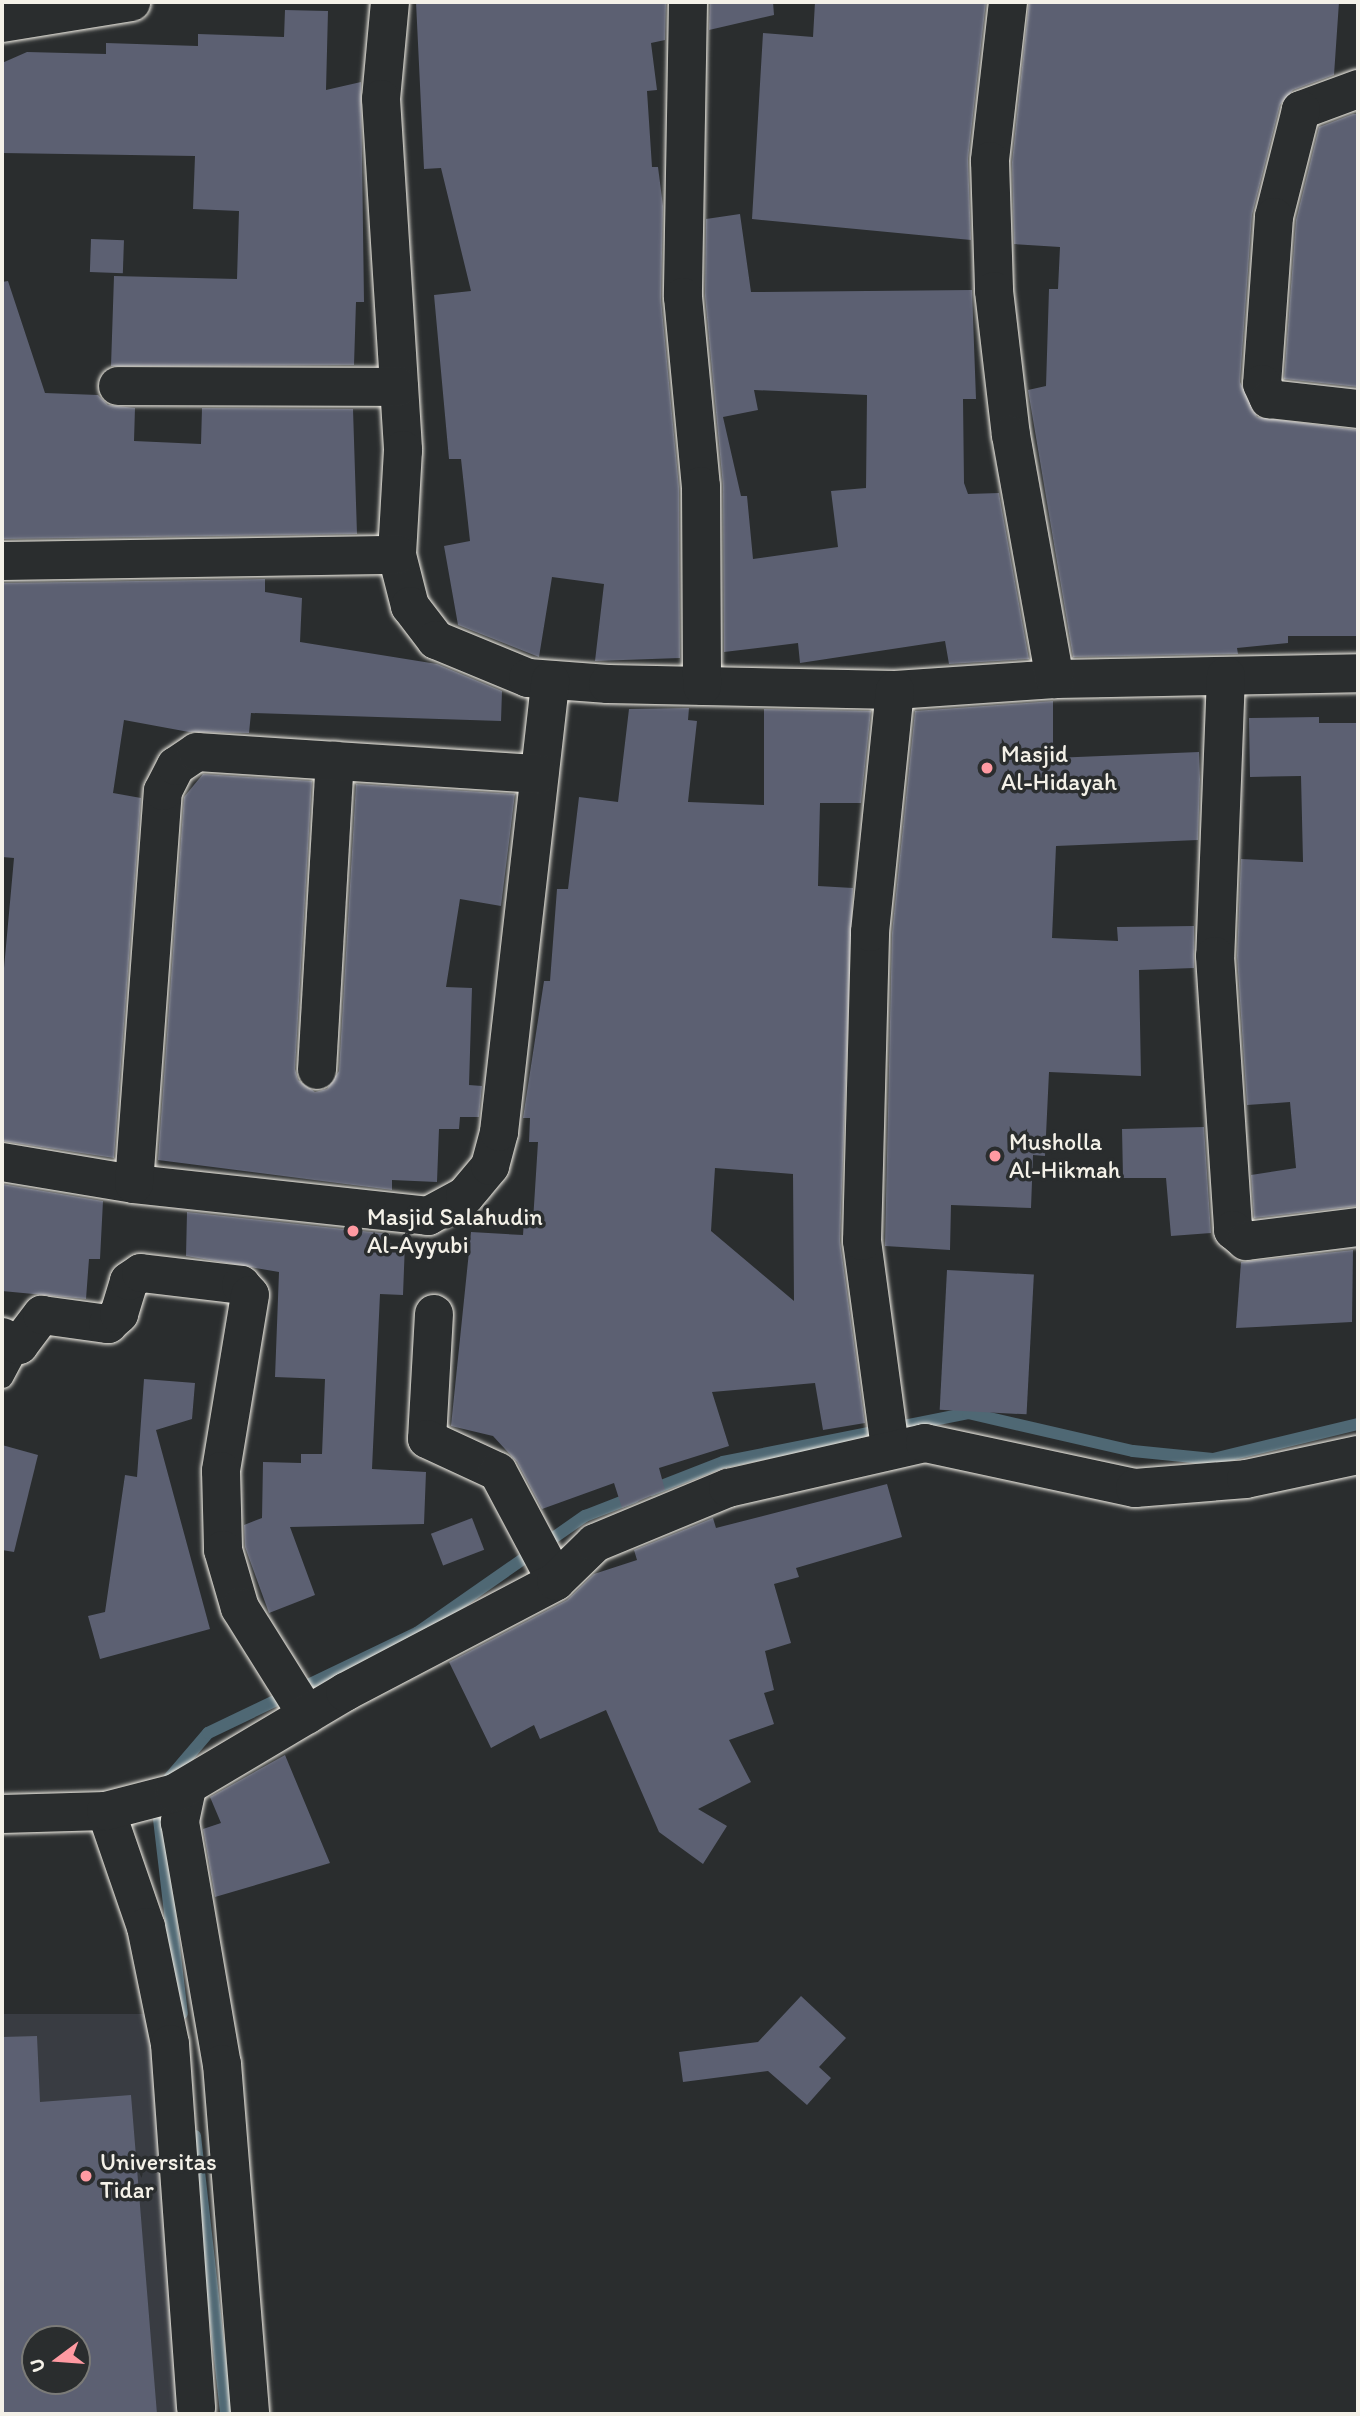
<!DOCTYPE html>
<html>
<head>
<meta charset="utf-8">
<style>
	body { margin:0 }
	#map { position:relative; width:1360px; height:2416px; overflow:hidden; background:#2a2d2e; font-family:Itim,sans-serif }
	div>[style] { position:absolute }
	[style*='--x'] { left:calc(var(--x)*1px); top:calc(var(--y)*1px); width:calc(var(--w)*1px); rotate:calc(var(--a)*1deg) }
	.built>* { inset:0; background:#393c42 }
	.stream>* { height:12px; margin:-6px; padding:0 6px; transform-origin:6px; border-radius:6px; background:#4f6874 }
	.building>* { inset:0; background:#5c6072; transform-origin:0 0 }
	.roads { filter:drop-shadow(0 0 2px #f4f1e8) drop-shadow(0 0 2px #f4f1e8) }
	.service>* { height:21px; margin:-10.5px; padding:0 10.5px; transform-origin:10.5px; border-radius:10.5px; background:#2a2d2e }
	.minor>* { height:38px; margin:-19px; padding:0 19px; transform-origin:19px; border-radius:19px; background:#2a2d2e }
	.tertiary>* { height:38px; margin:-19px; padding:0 19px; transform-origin:19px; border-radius:19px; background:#2a2d2e }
	.secondary>* { height:38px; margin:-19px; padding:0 19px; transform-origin:19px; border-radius:19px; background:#2a2d2e }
	.dots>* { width:19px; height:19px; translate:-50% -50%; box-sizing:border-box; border:4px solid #2a2d2e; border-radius:50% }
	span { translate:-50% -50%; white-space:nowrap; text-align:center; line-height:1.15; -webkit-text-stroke:7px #2a2d2e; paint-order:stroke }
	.poi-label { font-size:24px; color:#f4f1e8 }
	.left { translate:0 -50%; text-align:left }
	.frame { position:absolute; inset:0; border:4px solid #f4f1e8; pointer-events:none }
	.north { position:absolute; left:21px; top:2325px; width:70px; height:70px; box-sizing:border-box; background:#2a2d2e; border:2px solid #7b7b78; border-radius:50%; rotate:254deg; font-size:19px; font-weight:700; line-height:28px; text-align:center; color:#f4f1e8 }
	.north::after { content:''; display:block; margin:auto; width:24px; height:32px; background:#ff9aa2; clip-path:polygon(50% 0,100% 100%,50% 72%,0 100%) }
</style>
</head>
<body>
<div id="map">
	<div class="built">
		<div style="clip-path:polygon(evenodd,2px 2014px,158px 2014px,189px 2414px,2px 2414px,2px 2014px,35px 2339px,77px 2339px,77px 2381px,35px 2381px,35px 2339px)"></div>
	</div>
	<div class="stream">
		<div style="--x:651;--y:1490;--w:77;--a:-21.3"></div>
		<div style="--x:723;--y:1462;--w:250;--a:-11.3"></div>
		<div style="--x:968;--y:1413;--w:169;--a:13"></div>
		<div style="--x:1133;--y:1451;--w:80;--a:5.7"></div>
		<div style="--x:1213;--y:1459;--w:149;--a:-13.6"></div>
		<div style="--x:167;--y:1781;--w:63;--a:-49.5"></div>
		<div style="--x:208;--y:1733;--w:232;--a:-25.6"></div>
		<div style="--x:417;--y:1633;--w:205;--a:-34.9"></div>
		<div style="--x:585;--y:1516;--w:53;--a:-21.2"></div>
		<div style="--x:157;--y:1802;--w:213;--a:83.3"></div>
		<div style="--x:195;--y:2136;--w:280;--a:83.6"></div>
	</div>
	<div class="building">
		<div style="clip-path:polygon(416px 2px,666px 2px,665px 40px,651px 43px,657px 90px,647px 91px,652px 167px,658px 167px,663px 206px,661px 299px,679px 487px,680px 658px,595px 661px,604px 584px,552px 577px,539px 657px,458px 625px,444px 546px,470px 541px,461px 459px,449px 459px,434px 295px,471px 291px,441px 168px,424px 169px)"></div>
		<div style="clip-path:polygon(710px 2px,773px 2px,774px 15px,709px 30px)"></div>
		<div style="clip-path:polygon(815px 2px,986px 2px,968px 159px,971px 240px,752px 219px,763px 33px,813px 37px)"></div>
		<div style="clip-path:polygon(1029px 2px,1339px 2px,1334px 75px,1293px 90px,1280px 105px,1252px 215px,1240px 382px,1257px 417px,1358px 430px,1358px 636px,1288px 636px,1288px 643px,1237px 648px,1238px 654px,1073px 657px,1028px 390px,1046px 386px,1049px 289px,1058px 289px,1060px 247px,1014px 244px,1012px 162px)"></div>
		<div style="clip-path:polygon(285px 10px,328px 11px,326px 90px,361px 82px,364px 302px,356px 302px,354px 365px,111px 366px,114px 276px,237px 279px,239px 211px,193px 209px,195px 156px,2px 153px,2px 63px,27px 52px,106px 54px,106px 43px,198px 46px,198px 34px,284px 37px)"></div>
		<div style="clip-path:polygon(1353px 114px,1358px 114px,1358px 387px,1284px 379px,1296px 220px,1319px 127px)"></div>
		<div style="clip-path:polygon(evenodd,740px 214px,751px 292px,972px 290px,976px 399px,963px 399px,964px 483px,968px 494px,999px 493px,1029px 659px,949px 664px,945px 641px,800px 663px,798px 643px,724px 652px,723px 486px,705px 296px,706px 219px,740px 214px,754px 390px,867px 395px,866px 488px,831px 491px,838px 547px,753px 559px,747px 496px,741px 496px,723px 417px,758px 410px,754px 390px)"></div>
		<div style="left:91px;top:239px;width:33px;height:33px;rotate:2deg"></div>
		<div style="clip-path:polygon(8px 281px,45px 393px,98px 395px,108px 405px,135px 408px,134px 441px,201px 444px,202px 408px,353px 409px,357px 534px,2px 539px,2px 282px)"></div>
		<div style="clip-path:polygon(265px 579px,265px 592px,302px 598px,300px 642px,437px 664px,502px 691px,501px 721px,251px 713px,249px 733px,189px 732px,124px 720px,113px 793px,141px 798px,114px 1158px,2px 1141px,2px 990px,14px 858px,2px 857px,2px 583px)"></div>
		<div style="clip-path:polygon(1053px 701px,1053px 758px,1199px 752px,1200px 779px,1198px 840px,1056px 846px,1052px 938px,1118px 941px,1117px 927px,1194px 926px,1194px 968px,1139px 970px,1141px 1076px,1049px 1072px,1045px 1156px,1033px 1155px,1031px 1208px,951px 1205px,950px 1250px,885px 1246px,892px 933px,915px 711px)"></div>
		<div style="clip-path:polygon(evenodd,689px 708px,688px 720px,697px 721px,688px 802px,764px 805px,764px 709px,871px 711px,861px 803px,820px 803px,818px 886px,853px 888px,840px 1241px,865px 1423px,823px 1430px,815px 1383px,712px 1392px,729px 1446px,659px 1468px,665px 1490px,622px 1508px,614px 1483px,542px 1509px,517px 1462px,493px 1436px,451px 1426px,471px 1232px,523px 1235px,524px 1220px,533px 1221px,538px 1142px,529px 1142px,530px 1118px,523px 1118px,544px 981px,550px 981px,557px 889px,568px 889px,579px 797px,618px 802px,629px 709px,689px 708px,715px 1168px,793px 1174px,794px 1301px,711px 1231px,715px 1168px)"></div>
		<div style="clip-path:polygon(1319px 717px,1319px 723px,1358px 723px,1358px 1206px,1254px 1218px,1251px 1175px,1296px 1168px,1290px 1102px,1247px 1105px,1237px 956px,1241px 859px,1303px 862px,1301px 776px,1250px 777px,1249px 718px)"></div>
		<div style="clip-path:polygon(203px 774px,312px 781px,295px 1069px,298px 1080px,315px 1092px,327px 1089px,339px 1071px,356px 784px,515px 794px,501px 906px,460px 899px,446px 987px,472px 988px,469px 1085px,482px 1086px,479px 1117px,460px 1117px,459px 1129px,439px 1129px,437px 1182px,392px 1180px,392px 1190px,158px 1160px,184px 797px)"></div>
		<div style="clip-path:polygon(1204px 1127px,1211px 1233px,1171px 1236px,1166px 1178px,1123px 1178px,1122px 1129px)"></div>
		<div style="clip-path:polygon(2px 1184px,103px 1201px,100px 1259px,89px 1259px,86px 1299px,2px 1291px)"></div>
		<div style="clip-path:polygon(187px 1212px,390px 1234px,390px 1243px,405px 1243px,403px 1295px,380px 1294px,372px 1469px,426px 1472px,424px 1524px,290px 1527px,315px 1595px,269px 1613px,245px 1547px,244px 1525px,262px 1518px,263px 1462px,301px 1463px,301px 1454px,322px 1454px,325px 1379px,275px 1377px,279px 1272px,186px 1256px)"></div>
		<div style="clip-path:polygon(1353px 1250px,1352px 1322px,1236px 1328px,1241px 1262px)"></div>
		<div style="left:947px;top:1270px;width:87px;height:140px;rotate:3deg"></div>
		<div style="clip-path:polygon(144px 1379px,195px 1383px,192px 1419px,156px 1430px,210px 1629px,100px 1659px,88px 1616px,105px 1612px,125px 1475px,137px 1477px)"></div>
		<div style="clip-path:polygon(2px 1445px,38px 1455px,14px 1552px,2px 1550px)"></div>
		<div style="clip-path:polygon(887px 1484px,902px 1537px,796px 1568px,799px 1577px,774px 1584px,791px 1643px,765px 1651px,774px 1690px,764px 1693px,774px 1724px,729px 1740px,751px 1782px,698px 1809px,727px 1826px,703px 1864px,659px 1832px,606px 1710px,540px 1739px,534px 1725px,491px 1748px,449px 1662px,567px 1600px,594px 1574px,637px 1560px,634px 1550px,713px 1518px,716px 1528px)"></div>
		<div style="left:472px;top:1518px;width:34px;height:44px;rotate:69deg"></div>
		<div style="clip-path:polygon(285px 1755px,330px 1863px,215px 1897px,203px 1829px,221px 1823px,210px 1797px)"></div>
		<div style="clip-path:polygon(801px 1996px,846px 2038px,819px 2067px,831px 2078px,807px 2105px,768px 2071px,683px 2082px,679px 2052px,758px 2042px)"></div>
		<div style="clip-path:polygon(evenodd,37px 2036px,40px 2102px,131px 2095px,157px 2414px,2px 2414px,2px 2037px,37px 2036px,35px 2339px,77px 2339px,77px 2381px,35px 2381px,35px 2339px)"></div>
	</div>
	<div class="roads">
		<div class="service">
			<div style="--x:2;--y:1377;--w:36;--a:-62"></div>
		</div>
		<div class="minor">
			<div style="--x:390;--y:2;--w:97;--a:95.3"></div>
			<div style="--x:381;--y:99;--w:352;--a:86.4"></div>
			<div style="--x:403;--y:450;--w:105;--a:93.3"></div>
			<div style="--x:397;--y:555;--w:53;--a:75.7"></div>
			<div style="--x:410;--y:606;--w:43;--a:52.6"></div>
			<div style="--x:436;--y:640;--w:100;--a:22.4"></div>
			<div style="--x:528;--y:678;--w:80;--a:4.3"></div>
			<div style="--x:608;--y:684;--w:287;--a:1.2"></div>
			<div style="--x:895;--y:690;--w:160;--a:-3.9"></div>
			<div style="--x:1055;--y:679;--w:303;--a:-1.1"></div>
			<div style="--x:688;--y:2;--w:295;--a:91"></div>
			<div style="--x:683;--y:297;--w:190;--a:84.6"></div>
			<div style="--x:701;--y:486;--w:200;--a:89.7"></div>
			<div style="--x:1008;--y:2;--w:160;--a:96.5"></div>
			<div style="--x:990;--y:161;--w:130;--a:88.2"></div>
			<div style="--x:994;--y:291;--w:145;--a:83.3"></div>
			<div style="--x:1011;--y:435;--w:248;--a:79.8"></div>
			<div style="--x:2;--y:23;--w:131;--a:-9.2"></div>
			<div style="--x:1358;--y:89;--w:61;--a:159.8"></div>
			<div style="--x:1301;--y:110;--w:110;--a:104.2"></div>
			<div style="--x:1274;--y:217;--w:167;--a:94.1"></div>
			<div style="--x:1262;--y:384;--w:17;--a:65"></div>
			<div style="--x:1269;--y:399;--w:90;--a:6.4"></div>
			<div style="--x:118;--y:386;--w:281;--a:0.2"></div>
			<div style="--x:2;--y:561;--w:395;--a:-0.9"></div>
			<div style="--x:1226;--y:676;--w:280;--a:92.2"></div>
			<div style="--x:1215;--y:956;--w:275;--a:86.2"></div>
			<div style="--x:1233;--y:1230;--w:17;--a:40"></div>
			<div style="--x:1246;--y:1241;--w:113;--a:-7.1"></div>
			<div style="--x:317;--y:1070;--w:310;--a:-86.7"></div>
			<div style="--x:2;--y:1162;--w:134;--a:9.5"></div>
			<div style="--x:134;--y:1184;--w:296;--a:6.2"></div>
			<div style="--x:428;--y:1216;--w:42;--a:-28.4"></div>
			<div style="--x:465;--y:1196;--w:39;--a:-50"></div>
			<div style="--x:490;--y:1166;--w:35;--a:-75"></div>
			<div style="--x:499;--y:1132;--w:454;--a:-83.5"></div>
			<div style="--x:134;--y:1184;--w:394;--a:-85.8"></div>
			<div style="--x:163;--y:791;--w:28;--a:-63"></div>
			<div style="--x:176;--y:766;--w:25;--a:-34"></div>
			<div style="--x:197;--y:752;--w:343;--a:3.7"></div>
			<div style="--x:434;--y:1314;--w:125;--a:93.2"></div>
			<div style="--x:427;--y:1439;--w:78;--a:24.9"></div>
			<div style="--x:498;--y:1472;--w:123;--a:62"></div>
			<div style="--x:2;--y:1337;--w:19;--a:25"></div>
			<div style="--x:19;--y:1345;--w:38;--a:-53"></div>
			<div style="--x:42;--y:1315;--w:67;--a:7.8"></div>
			<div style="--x:108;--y:1324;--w:15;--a:-42"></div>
			<div style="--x:119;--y:1314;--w:34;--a:-73"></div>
			<div style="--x:129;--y:1281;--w:14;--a:-34"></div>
			<div style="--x:141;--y:1273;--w:101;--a:6.8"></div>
			<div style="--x:241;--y:1285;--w:13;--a:48"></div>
			<div style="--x:250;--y:1295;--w:178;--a:99.4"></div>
			<div style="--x:221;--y:1471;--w:79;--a:88.5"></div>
			<div style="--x:223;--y:1550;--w:60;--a:73.7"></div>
			<div style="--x:240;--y:1608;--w:126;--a:57.9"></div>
			<div style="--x:890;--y:1448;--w:209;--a:-97.7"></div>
			<div style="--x:862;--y:1241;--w:309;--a:-88.5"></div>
			<div style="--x:870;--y:932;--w:243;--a:-84.1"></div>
			<div style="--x:187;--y:1788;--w:35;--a:102"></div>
			<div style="--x:180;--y:1822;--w:246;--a:80.2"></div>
			<div style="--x:222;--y:2064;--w:351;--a:85.4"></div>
			<div style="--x:106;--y:1811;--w:123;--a:71"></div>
			<div style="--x:146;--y:1927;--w:119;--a:78.4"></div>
			<div style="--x:170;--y:2044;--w:365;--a:85.9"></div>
		</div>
		<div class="tertiary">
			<div style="--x:2;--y:1814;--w:104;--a:-1.7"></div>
			<div style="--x:106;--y:1811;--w:71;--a:-14.6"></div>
		</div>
		<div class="secondary">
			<div style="--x:175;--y:1793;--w:198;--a:-30.7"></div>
			<div style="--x:345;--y:1692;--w:238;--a:-27.7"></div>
			<div style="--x:556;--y:1581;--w:54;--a:-44.3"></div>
			<div style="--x:595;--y:1543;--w:144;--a:-22.5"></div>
			<div style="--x:728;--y:1488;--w:202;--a:-12.9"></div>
			<div style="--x:925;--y:1443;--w:215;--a:12.1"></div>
			<div style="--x:1135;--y:1488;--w:111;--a:-4.6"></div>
			<div style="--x:1246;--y:1479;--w:115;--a:-12.1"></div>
		</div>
	</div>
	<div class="dots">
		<div style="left:987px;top:768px;background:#ff9aa2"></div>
		<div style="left:995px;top:1156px;background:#ff9aa2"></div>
		<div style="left:353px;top:1231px;background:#ff9aa2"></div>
		<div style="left:86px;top:2176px;background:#ff9aa2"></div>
	</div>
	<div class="poi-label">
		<span class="left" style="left:1001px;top:768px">Masjid<br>Al-Hidayah</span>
		<span class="left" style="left:1009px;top:1156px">Musholla<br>Al-Hikmah</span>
		<span class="left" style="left:367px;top:1231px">Masjid Salahudin<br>Al-Ayyubi</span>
		<span class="left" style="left:100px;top:2176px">Universitas<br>Tidar</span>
	</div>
	<div class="frame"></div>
	<div class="north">U</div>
</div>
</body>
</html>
